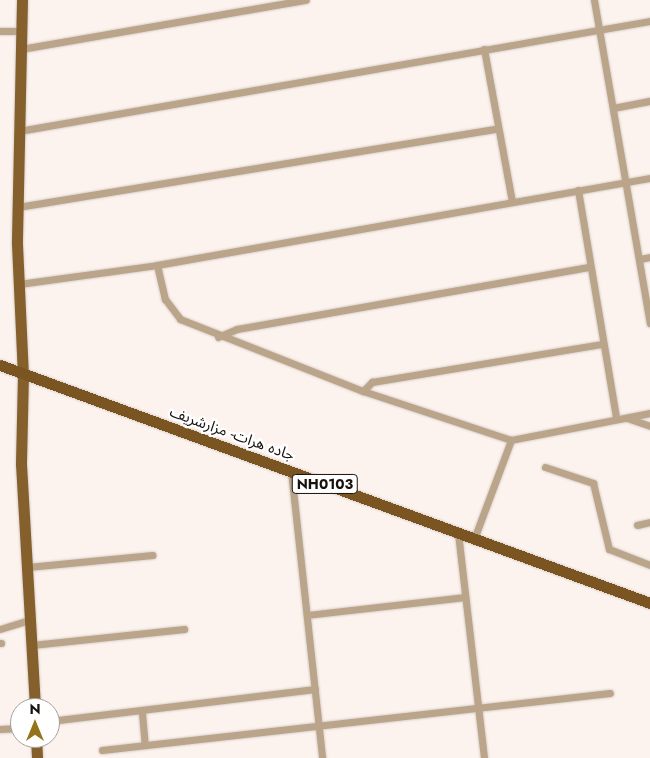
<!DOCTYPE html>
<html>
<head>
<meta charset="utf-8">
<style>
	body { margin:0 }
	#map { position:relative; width:650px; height:758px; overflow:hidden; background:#fdf3ee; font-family:Jost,"Noto Sans Arabic",sans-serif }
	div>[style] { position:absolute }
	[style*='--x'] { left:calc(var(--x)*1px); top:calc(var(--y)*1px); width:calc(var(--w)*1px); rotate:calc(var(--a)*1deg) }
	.roads { filter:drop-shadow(0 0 1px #d8cfca) drop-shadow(0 0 1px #d8cfca) }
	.minor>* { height:7px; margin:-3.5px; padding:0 3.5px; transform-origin:3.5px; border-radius:3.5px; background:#baa48a }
	.primary>* { height:11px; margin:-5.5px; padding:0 5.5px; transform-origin:5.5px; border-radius:5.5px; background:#86602c }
	.trunk>* { height:11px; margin:-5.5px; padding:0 5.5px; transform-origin:5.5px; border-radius:5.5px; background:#7a5522 }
	span { translate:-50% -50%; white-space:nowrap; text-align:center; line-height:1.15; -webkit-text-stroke:4.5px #fff; paint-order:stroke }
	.shield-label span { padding:1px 4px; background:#fff; border:1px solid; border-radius:4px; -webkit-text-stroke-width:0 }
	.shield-label { font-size:14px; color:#17110f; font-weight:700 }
	.street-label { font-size:15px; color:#17110f }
	.north { position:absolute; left:10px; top:698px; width:50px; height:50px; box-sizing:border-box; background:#fff; border:1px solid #a2a09f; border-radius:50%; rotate:0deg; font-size:14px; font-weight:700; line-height:20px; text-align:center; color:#17110f }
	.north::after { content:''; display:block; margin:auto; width:18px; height:22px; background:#93741a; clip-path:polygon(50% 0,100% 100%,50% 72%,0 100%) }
</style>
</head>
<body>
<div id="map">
	<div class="roads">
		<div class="minor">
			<div style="--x:594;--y:0;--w:328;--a:80.2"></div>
			<div style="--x:0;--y:31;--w:21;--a:0"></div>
			<div style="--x:21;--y:49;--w:289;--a:-9.8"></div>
			<div style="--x:484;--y:49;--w:155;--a:79.6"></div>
			<div style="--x:613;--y:108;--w:38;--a:-11"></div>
			<div style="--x:19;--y:131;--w:641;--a:-9.89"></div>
			<div style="--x:578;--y:190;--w:231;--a:80.5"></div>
			<div style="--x:18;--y:207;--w:486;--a:-9.3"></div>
			<div style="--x:639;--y:259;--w:11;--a:-10"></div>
			<div style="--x:157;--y:265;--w:35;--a:77"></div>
			<div style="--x:165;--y:299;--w:25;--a:53"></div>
			<div style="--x:180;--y:319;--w:197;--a:21.5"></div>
			<div style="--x:363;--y:391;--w:156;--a:18.3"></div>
			<div style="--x:19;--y:284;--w:139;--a:-7.8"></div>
			<div style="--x:157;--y:265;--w:501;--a:-10.01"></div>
			<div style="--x:218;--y:337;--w:21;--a:-23"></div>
			<div style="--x:237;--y:329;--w:357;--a:-10"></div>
			<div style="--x:363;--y:391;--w:13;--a:-45"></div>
			<div style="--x:372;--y:382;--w:232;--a:-9.4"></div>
			<div style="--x:627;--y:418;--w:24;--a:19"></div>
			<div style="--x:545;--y:467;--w:51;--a:18.4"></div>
			<div style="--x:593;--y:483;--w:68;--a:76.4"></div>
			<div style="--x:609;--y:549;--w:44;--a:21.3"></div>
			<div style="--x:291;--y:471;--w:289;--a:83.8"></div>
			<div style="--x:637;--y:525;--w:13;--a:-13"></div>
			<div style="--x:458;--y:533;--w:226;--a:83.4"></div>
			<div style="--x:474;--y:539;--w:106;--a:-69.5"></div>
			<div style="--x:511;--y:440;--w:142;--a:-11"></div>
			<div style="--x:28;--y:567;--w:125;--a:-5.5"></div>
			<div style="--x:307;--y:615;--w:158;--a:-6.5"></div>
			<div style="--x:0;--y:629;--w:31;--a:-17"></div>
			<div style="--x:0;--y:643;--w:1;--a:0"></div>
			<div style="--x:32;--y:645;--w:153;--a:-6"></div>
			<div style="--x:142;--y:713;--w:32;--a:85"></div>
			<div style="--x:50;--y:721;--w:267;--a:-6.9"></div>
			<div style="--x:0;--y:729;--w:20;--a:-3"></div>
			<div style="--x:102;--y:750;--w:511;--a:-6.4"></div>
		</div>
		<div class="primary">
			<div style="--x:22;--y:0;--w:244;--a:91.2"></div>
			<div style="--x:17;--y:244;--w:130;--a:87.4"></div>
			<div style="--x:23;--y:374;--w:90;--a:91.3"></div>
			<div style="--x:21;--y:464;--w:244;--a:86.7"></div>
			<div style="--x:36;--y:738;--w:20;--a:87"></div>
		</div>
		<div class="trunk">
			<div style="--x:0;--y:365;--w:692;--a:20.11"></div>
		</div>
	</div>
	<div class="shield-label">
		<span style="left:325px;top:484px">NH0103</span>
	</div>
	<div class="street-label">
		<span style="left:232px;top:434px;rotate:20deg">جاده هرات- مزارشریف</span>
	</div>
	<div class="north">N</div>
</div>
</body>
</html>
